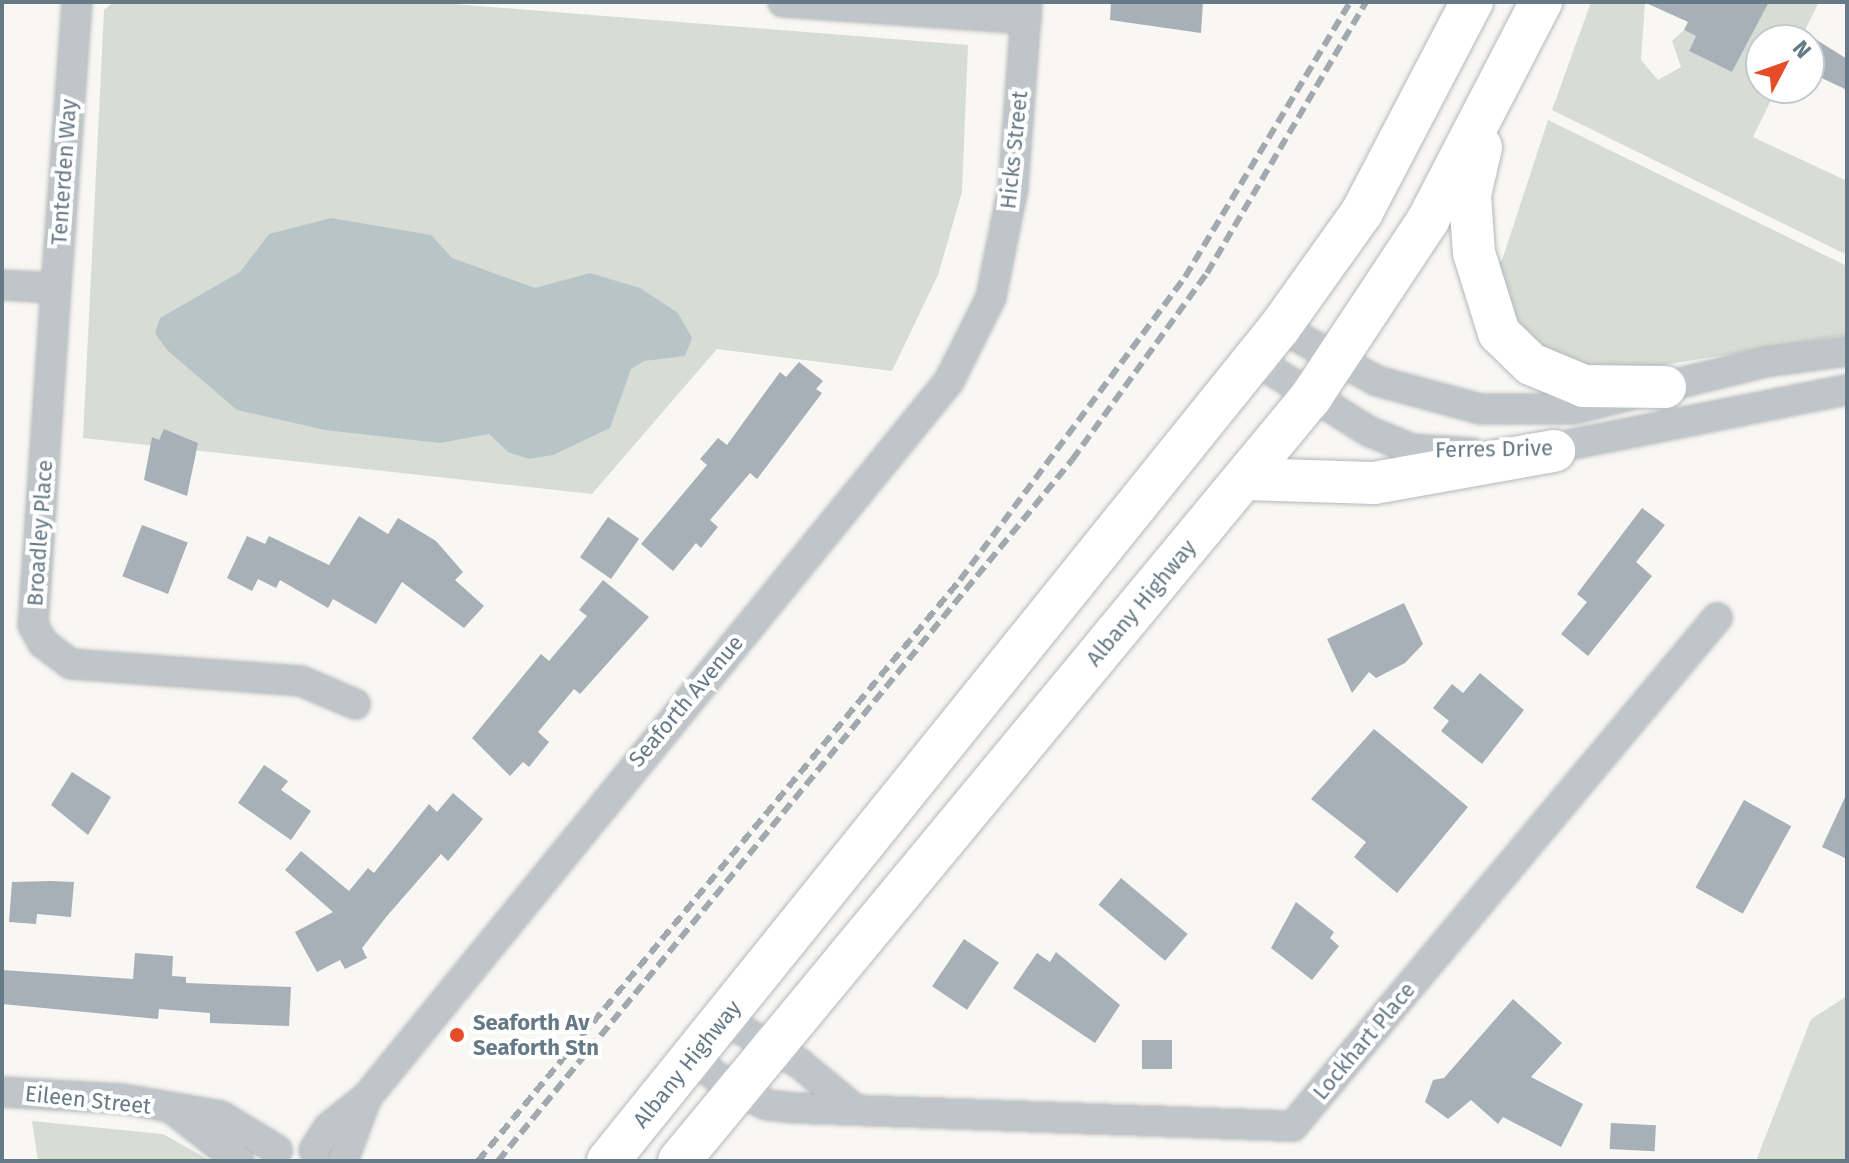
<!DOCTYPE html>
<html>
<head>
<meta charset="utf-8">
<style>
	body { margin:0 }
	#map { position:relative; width:1849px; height:1163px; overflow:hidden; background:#f8f7f4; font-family:"Fira Sans",sans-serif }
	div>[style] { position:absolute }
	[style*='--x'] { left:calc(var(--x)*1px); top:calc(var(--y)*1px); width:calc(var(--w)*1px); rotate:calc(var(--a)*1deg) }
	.green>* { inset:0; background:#d7ddd4 }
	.water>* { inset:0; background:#b8c5c8 }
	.building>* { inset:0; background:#a7b0b6; transform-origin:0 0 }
	.roads { filter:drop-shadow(0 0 2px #b4b8bb) drop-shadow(0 0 2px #b4b8bb) }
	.minor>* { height:28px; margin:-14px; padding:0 14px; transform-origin:14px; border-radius:14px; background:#c0c5c9 }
	.highway>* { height:42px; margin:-21px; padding:0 21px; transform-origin:21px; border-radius:21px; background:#fff }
	.rail>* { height:6px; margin-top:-3px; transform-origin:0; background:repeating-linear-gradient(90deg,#a1a9ae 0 12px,transparent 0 18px) }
	.dots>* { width:22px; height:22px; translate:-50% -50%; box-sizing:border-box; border:4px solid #fff; border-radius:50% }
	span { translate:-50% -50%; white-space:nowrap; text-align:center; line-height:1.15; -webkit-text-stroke:8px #fff; paint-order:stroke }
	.street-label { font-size:22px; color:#667986 }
	.poi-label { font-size:22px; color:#667986; font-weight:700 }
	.left { translate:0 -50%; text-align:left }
	.frame { position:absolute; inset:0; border:4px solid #667986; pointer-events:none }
	.north { position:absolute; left:1745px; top:24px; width:80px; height:80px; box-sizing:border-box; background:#fff; border:2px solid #c2c9cf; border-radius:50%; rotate:49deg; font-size:22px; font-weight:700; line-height:32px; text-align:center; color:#667986 }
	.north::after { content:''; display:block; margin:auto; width:28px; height:36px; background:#e54c27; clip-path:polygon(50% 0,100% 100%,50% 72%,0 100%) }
</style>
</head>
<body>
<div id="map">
	<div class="green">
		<div style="clip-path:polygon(114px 2px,429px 2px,968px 45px,962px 192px,938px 275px,892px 371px,717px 349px,592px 494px,83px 438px,104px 10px)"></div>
		<div style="clip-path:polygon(1591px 2px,1645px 2px,1641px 60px,1658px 80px,1681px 67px,1672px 41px,1684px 30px,1696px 36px,1689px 51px,1732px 72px,1769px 2px,1819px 2px,1800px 40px,1761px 40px,1761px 88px,1777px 88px,1753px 137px,1847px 181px,1847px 255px,1552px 110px)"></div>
		<div style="clip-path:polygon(1548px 120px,1847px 266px,1847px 335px,1621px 372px,1590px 371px,1520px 340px,1492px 268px,1502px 260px)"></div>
		<div style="clip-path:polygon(1847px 996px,1847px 1161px,1756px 1161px,1811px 1019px)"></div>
		<div style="clip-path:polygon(32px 1121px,163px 1134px,211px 1161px,38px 1161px)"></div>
	</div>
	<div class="water">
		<div style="clip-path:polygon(331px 218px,431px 235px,452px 258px,535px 288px,590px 273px,640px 288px,678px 313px,692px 338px,685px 356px,644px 361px,631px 369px,610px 428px,553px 455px,529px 459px,508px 452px,489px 434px,440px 443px,325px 430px,237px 410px,167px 350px,155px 333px,160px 318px,240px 272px,269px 234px)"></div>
	</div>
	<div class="building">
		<div style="clip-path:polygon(1111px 2px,1203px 2px,1201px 33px,1110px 20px)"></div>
		<div style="clip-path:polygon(1644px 2px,1769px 2px,1732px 72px,1689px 51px,1696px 36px,1684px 30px,1688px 22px)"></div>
		<div style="clip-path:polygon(1809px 35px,1847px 59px,1847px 90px,1809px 72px)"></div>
		<div style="clip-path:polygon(799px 362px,823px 381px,816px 389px,822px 393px,757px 479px,750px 473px,710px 520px,718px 527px,701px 548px,696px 543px,673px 571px,641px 544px,707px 465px,700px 459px,718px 438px,727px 445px,780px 372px,786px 377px)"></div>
		<div style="clip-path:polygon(164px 429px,198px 443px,187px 496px,144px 480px,152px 437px,159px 440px)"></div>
		<div style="clip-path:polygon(1642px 508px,1665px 525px,1636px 562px,1652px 576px,1588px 656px,1561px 634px,1587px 602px,1577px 594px)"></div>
		<div style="clip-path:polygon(359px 516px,388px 534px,398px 518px,436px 541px,463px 572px,455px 580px,484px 606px,464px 628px,402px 582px,376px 624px,333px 599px,328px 608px,280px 580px,276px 588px,258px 579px,252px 591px,227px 578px,247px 536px,265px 544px,269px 536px,329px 565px)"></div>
		<div style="left:608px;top:517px;width:38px;height:49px;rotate:35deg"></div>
		<div style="left:142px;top:525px;width:49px;height:55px;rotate:21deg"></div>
		<div style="clip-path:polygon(603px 580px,649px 617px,580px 694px,574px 689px,538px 732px,549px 742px,529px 767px,523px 762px,510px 776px,472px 738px,541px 654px,549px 661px,587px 616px,579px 610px)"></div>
		<div style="clip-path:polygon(1404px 603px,1423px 644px,1405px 663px,1376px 678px,1369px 672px,1352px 693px,1327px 639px)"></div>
		<div style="clip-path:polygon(1480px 673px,1524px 710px,1482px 764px,1441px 731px,1449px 721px,1433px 708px,1452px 684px,1463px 693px)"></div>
		<div style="clip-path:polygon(1374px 729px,1468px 807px,1397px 893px,1354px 857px,1366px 842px,1311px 799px)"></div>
		<div style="clip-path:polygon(264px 765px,288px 781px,281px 790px,311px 811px,291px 840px,238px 803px)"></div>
		<div style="clip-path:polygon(72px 772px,111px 797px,88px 835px,51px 805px)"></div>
		<div style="clip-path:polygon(453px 793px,483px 819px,448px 861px,441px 854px,387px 916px,362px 948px,367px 958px,345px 969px,340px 960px,317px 972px,295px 932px,333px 912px,285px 870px,301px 851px,349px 891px,368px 868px,374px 873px,429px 804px,437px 812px)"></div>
		<div style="clip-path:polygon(1847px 793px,1847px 859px,1822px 847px)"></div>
		<div style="left:1744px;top:800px;width:54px;height:100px;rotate:29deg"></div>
		<div style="left:1121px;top:878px;width:87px;height:35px;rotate:40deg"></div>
		<div style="clip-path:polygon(50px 881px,74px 882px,71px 917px,37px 914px,36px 924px,9px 922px,12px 882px)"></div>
		<div style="clip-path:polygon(1296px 902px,1334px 932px,1330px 938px,1339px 946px,1312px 980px,1271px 948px)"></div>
		<div style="left:964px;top:939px;width:42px;height:57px;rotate:34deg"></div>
		<div style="clip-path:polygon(1056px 952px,1120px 1005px,1095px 1043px,1013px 988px,1037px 953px,1050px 962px)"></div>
		<div style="clip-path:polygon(135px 953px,173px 956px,172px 976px,186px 977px,186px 983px,291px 987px,289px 1026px,210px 1023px,210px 1013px,159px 1009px,158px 1019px,2px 1004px,2px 970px,133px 979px)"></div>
		<div style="clip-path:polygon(1513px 999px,1562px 1043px,1531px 1077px,1583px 1104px,1561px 1147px,1503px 1117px,1498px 1124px,1471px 1100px,1448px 1119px,1425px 1102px,1433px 1080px,1444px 1078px)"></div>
		<div style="left:1142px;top:1040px;width:30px;height:29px"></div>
		<div style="left:1611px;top:1123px;width:45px;height:26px;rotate:3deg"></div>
	</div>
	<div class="roads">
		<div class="minor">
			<div style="--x:783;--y:2;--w:244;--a:4"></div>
			<div style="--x:2;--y:285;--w:54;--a:3.2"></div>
			<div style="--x:56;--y:288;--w:287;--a:-85.8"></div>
			<div style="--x:56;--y:288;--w:338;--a:93.9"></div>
			<div style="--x:33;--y:625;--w:21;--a:61"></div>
			<div style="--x:43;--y:643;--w:35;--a:37"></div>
			<div style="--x:71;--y:664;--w:231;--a:4.2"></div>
			<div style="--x:301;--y:681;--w:59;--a:23.1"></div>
			<div style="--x:1280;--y:327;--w:111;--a:29.1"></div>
			<div style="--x:1377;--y:381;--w:107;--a:15.2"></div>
			<div style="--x:1480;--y:409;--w:94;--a:0"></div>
			<div style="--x:1574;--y:409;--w:198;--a:-13.8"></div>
			<div style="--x:1766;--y:362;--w:82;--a:-7.7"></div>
			<div style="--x:1255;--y:360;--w:133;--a:32.1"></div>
			<div style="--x:1368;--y:431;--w:48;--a:22.2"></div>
			<div style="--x:1412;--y:449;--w:60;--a:3.8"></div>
			<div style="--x:1538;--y:451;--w:315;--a:-11.2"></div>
			<div style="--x:723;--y:1019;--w:88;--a:30.1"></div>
			<div style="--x:799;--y:1063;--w:69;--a:39.7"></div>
			<div style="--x:691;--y:1058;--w:57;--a:35.7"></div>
			<div style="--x:737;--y:1091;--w:33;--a:25"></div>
			<div style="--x:767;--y:1105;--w:29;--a:6"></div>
			<div style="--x:796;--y:1108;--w:497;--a:2.1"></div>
			<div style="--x:1293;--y:1126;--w:662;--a:-50.15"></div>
			<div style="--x:2;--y:1092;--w:121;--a:3.3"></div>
			<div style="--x:123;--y:1099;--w:99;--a:9.8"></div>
			<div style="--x:221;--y:1116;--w:66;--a:31.3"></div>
			<div style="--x:175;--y:1111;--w:81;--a:38"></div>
			<div style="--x:314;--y:1150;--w:27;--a:-57"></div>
			<div style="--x:329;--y:1127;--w:48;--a:-38.3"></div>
			<div style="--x:367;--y:1097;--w:923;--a:-50.89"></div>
			<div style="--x:949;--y:381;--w:94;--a:-63.4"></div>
			<div style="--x:991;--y:297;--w:111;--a:-78.6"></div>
			<div style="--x:1013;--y:188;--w:187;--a:-85.7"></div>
			<div style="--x:343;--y:1161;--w:63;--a:-69.6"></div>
		</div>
		<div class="highway">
			<div style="--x:1481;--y:147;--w:49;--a:102.9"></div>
			<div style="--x:1470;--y:195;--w:58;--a:86.1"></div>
			<div style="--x:1474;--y:253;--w:84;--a:72.6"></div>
			<div style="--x:1499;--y:333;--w:45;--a:44.1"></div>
			<div style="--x:1531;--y:364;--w:57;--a:22.5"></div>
			<div style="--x:1584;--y:386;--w:81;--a:0.7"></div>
			<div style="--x:1246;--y:479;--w:128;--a:1.8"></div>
			<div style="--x:1374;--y:483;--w:183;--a:-10.1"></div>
			<div style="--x:608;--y:1161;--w:1071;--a:-51.14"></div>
			<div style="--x:1280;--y:327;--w:141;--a:-54.5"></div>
			<div style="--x:1362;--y:212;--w:237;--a:-62.4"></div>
			<div style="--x:679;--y:1161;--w:992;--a:-50.4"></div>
			<div style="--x:1311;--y:397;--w:212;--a:-56.5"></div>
			<div style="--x:1428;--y:220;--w:246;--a:-62.6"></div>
		</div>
	</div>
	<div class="rail">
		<div style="--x:478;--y:1161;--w:755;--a:-50.32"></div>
		<div style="--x:960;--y:580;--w:377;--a:-53.4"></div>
		<div style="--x:1185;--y:277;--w:321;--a:-59"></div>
		<div style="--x:498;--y:1161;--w:906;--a:-50.69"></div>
		<div style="--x:1072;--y:460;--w:231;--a:-54.2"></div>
		<div style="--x:1207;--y:273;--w:314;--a:-59.6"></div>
	</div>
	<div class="dots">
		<div style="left:457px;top:1035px;background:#e54c27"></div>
	</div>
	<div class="street-label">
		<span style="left:1014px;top:150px;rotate:-84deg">Hicks Street</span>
		<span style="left:64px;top:172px;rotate:-86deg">Tenterden Way</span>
		<span style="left:1494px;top:449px;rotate:-1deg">Ferres Drive</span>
		<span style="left:40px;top:533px;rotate:-86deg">Broadley Place</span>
		<span style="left:1141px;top:603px;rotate:-50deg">Albany Highway</span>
		<span style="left:686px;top:701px;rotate:-50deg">Seaforth Avenue</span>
		<span style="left:1364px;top:1041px;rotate:-50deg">Lockhart Place</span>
		<span style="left:687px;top:1064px;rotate:-51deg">Albany Highway</span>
		<span style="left:88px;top:1100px;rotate:6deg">Eileen Street</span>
	</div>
	<div class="poi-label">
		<span class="left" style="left:473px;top:1035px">Seaforth Av<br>Seaforth Stn</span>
	</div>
	<div class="frame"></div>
	<div class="north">N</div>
</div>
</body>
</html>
